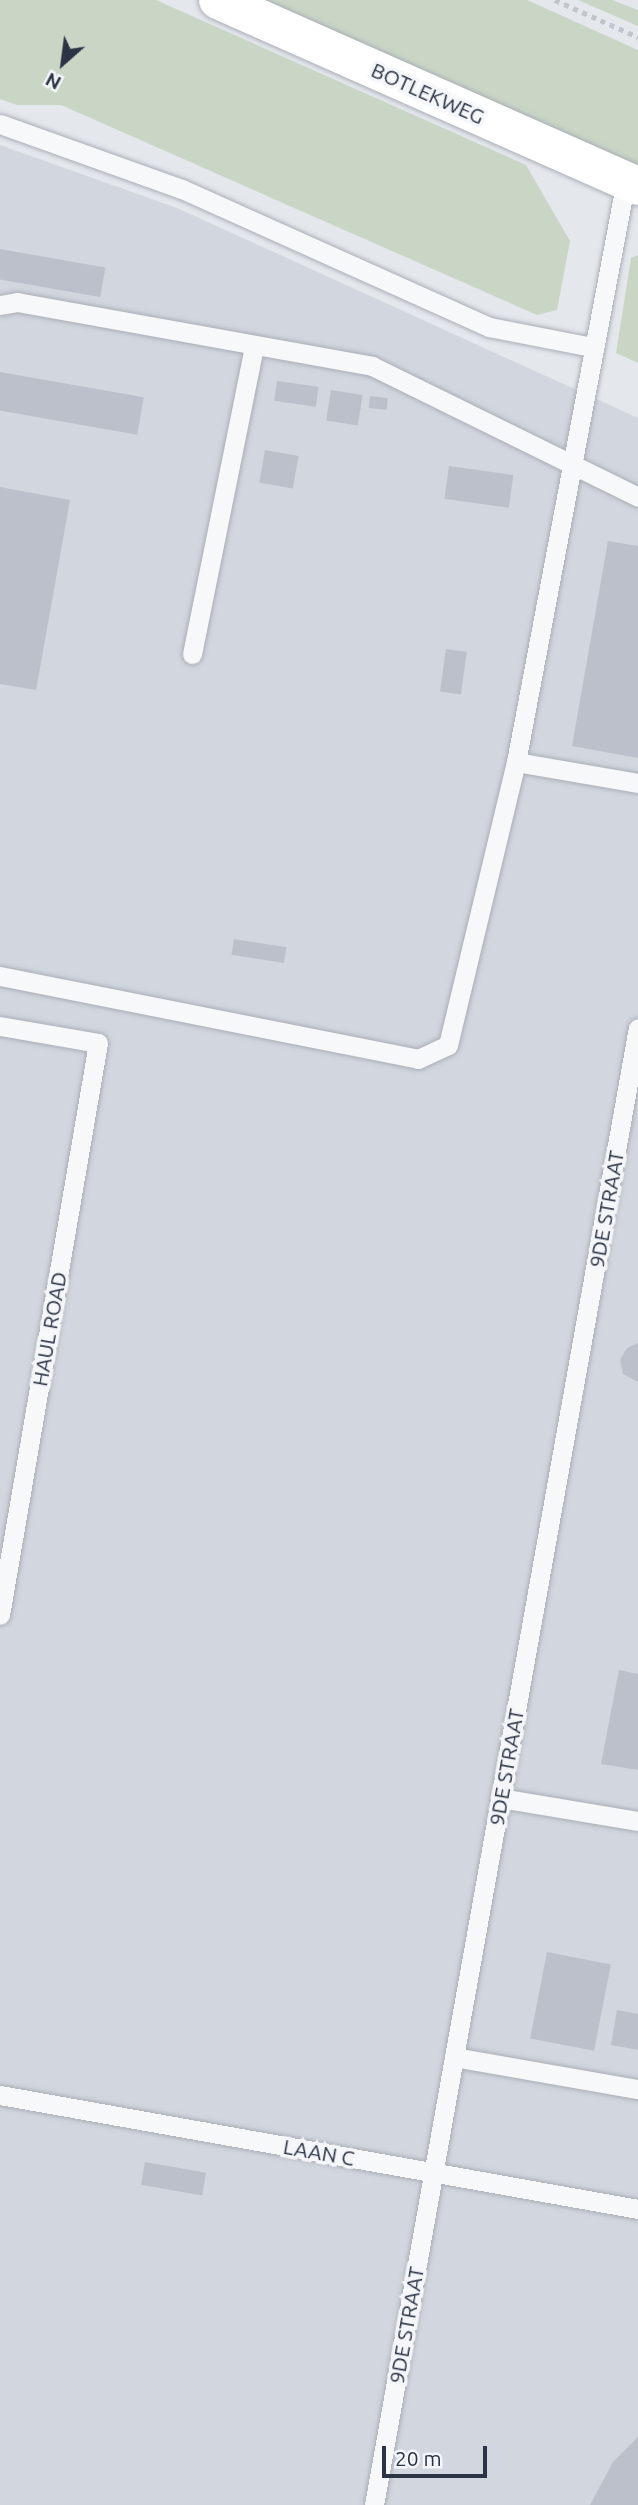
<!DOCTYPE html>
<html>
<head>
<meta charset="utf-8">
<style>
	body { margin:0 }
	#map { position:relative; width:638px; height:2505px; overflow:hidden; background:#e4e7ec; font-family:Ubuntu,sans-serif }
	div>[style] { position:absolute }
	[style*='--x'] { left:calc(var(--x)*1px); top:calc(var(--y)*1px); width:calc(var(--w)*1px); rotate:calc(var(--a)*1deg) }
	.built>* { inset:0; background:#d2d6de }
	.green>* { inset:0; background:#c9d6c5 }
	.building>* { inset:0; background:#bbc0ca; transform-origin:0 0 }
	.path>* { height:4.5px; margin-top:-2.25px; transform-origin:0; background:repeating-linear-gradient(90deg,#c2c5cb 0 5px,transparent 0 10px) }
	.roads { filter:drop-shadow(0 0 2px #a9aeb7) drop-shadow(0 0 2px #a9aeb7) }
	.lane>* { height:19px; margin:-9.5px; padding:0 9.5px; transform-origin:9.5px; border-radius:9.5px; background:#f7f8fa }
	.secondary>* { height:38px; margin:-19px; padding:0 19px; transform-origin:19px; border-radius:19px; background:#fff }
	span { translate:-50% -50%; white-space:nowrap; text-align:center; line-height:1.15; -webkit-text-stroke:7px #f4f6f9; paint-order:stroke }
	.street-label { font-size:21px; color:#2b3445 }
	.north { position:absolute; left:28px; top:28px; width:70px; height:70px; -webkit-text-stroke:5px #f4f6f9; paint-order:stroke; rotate:208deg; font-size:19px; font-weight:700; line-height:28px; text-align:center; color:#2b3445 }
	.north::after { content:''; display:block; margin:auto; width:24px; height:32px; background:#2b3445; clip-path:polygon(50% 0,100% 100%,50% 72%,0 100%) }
	.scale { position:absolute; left:382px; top:2446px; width:105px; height:32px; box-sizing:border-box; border:4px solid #2b3445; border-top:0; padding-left:9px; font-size:21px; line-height:24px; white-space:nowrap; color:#2b3445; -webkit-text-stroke:5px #f4f6f9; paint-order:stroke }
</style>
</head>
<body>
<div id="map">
	<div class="built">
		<div style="clip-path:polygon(0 145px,177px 208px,638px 418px,638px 2505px,0 2505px)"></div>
	</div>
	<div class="green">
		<div style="clip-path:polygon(0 0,156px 0,526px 165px,570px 241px,557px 310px,537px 315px,61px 105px,17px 105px,0 99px)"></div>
		<div style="clip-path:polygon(266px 0,527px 0,638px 50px,638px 167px)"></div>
		<div style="clip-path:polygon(578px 0,612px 0,638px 10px,638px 26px)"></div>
		<div style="clip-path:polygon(638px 255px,638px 363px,616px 353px,631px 258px)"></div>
	</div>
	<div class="building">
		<div style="left:0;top:249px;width:107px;height:30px;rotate:10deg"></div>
		<div style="left:0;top:372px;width:146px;height:38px;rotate:10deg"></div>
		<div style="left:277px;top:381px;width:42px;height:20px;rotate:8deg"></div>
		<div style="left:331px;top:390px;width:32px;height:31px;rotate:9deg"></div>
		<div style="left:370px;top:396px;width:18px;height:12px;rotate:6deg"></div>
		<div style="left:265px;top:450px;width:34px;height:33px;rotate:10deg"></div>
		<div style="left:449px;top:466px;width:65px;height:33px;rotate:8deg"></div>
		<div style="clip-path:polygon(0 487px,70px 500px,36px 690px,0 684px)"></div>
		<div style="clip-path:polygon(608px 541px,638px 546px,638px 758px,572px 746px)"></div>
		<div style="left:446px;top:649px;width:21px;height:43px;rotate:8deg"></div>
		<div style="left:234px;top:939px;width:53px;height:16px;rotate:9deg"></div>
		<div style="clip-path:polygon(638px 1343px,638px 1382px,623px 1374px,620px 1360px,627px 1348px)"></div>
		<div style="clip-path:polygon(619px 1670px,638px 1674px,638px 1770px,601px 1764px)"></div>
		<div style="left:547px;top:1952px;width:65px;height:88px;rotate:11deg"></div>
		<div style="clip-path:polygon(617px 2010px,638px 2014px,638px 2050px,611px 2045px)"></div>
		<div style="left:145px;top:2162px;width:62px;height:23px;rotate:10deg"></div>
		<div style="clip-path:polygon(638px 2437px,638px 2505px,590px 2505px,613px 2462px)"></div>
	</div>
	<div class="path">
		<div style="--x:555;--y:0;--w:91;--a:24"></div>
	</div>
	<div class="roads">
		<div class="lane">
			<div style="--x:0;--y:124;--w:193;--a:19.7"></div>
			<div style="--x:182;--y:189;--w:337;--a:24.2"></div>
			<div style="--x:489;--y:327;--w:105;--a:11"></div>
			<div style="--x:0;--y:305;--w:17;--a:-10"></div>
			<div style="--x:17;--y:302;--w:361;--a:10.2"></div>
			<div style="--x:372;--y:366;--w:297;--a:26.2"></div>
			<div style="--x:192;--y:654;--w:313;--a:-78.6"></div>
			<div style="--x:516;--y:762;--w:124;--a:9.8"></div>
			<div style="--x:0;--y:976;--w:426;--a:11.2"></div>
			<div style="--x:418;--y:1059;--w:33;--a:-25"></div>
			<div style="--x:448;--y:1045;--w:291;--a:-76.5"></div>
			<div style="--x:516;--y:762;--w:592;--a:-79.3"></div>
			<div style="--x:0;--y:1026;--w:99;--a:9.8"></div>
			<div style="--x:98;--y:1043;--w:580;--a:99.72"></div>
			<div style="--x:500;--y:1798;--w:140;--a:9.5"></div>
			<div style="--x:454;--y:2057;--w:187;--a:9.9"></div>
			<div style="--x:0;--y:2095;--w:648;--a:10.13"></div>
			<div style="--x:374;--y:2505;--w:1500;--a:-79.87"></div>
		</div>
		<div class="secondary">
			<div style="--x:218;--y:0;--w:459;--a:23.9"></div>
		</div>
	</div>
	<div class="street-label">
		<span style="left:428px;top:93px;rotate:24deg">BOTLEKWEG</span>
		<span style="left:606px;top:1209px;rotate:-80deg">9DE STRAAT</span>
		<span style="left:49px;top:1329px;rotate:-80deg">HAUL ROAD</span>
		<span style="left:506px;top:1767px;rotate:-80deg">9DE STRAAT</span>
		<span style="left:319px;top:2152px;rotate:10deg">LAAN C</span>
		<span style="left:406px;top:2325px;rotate:-80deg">9DE STRAAT</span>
	</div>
	<div class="north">N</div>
	<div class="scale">20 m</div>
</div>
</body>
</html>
